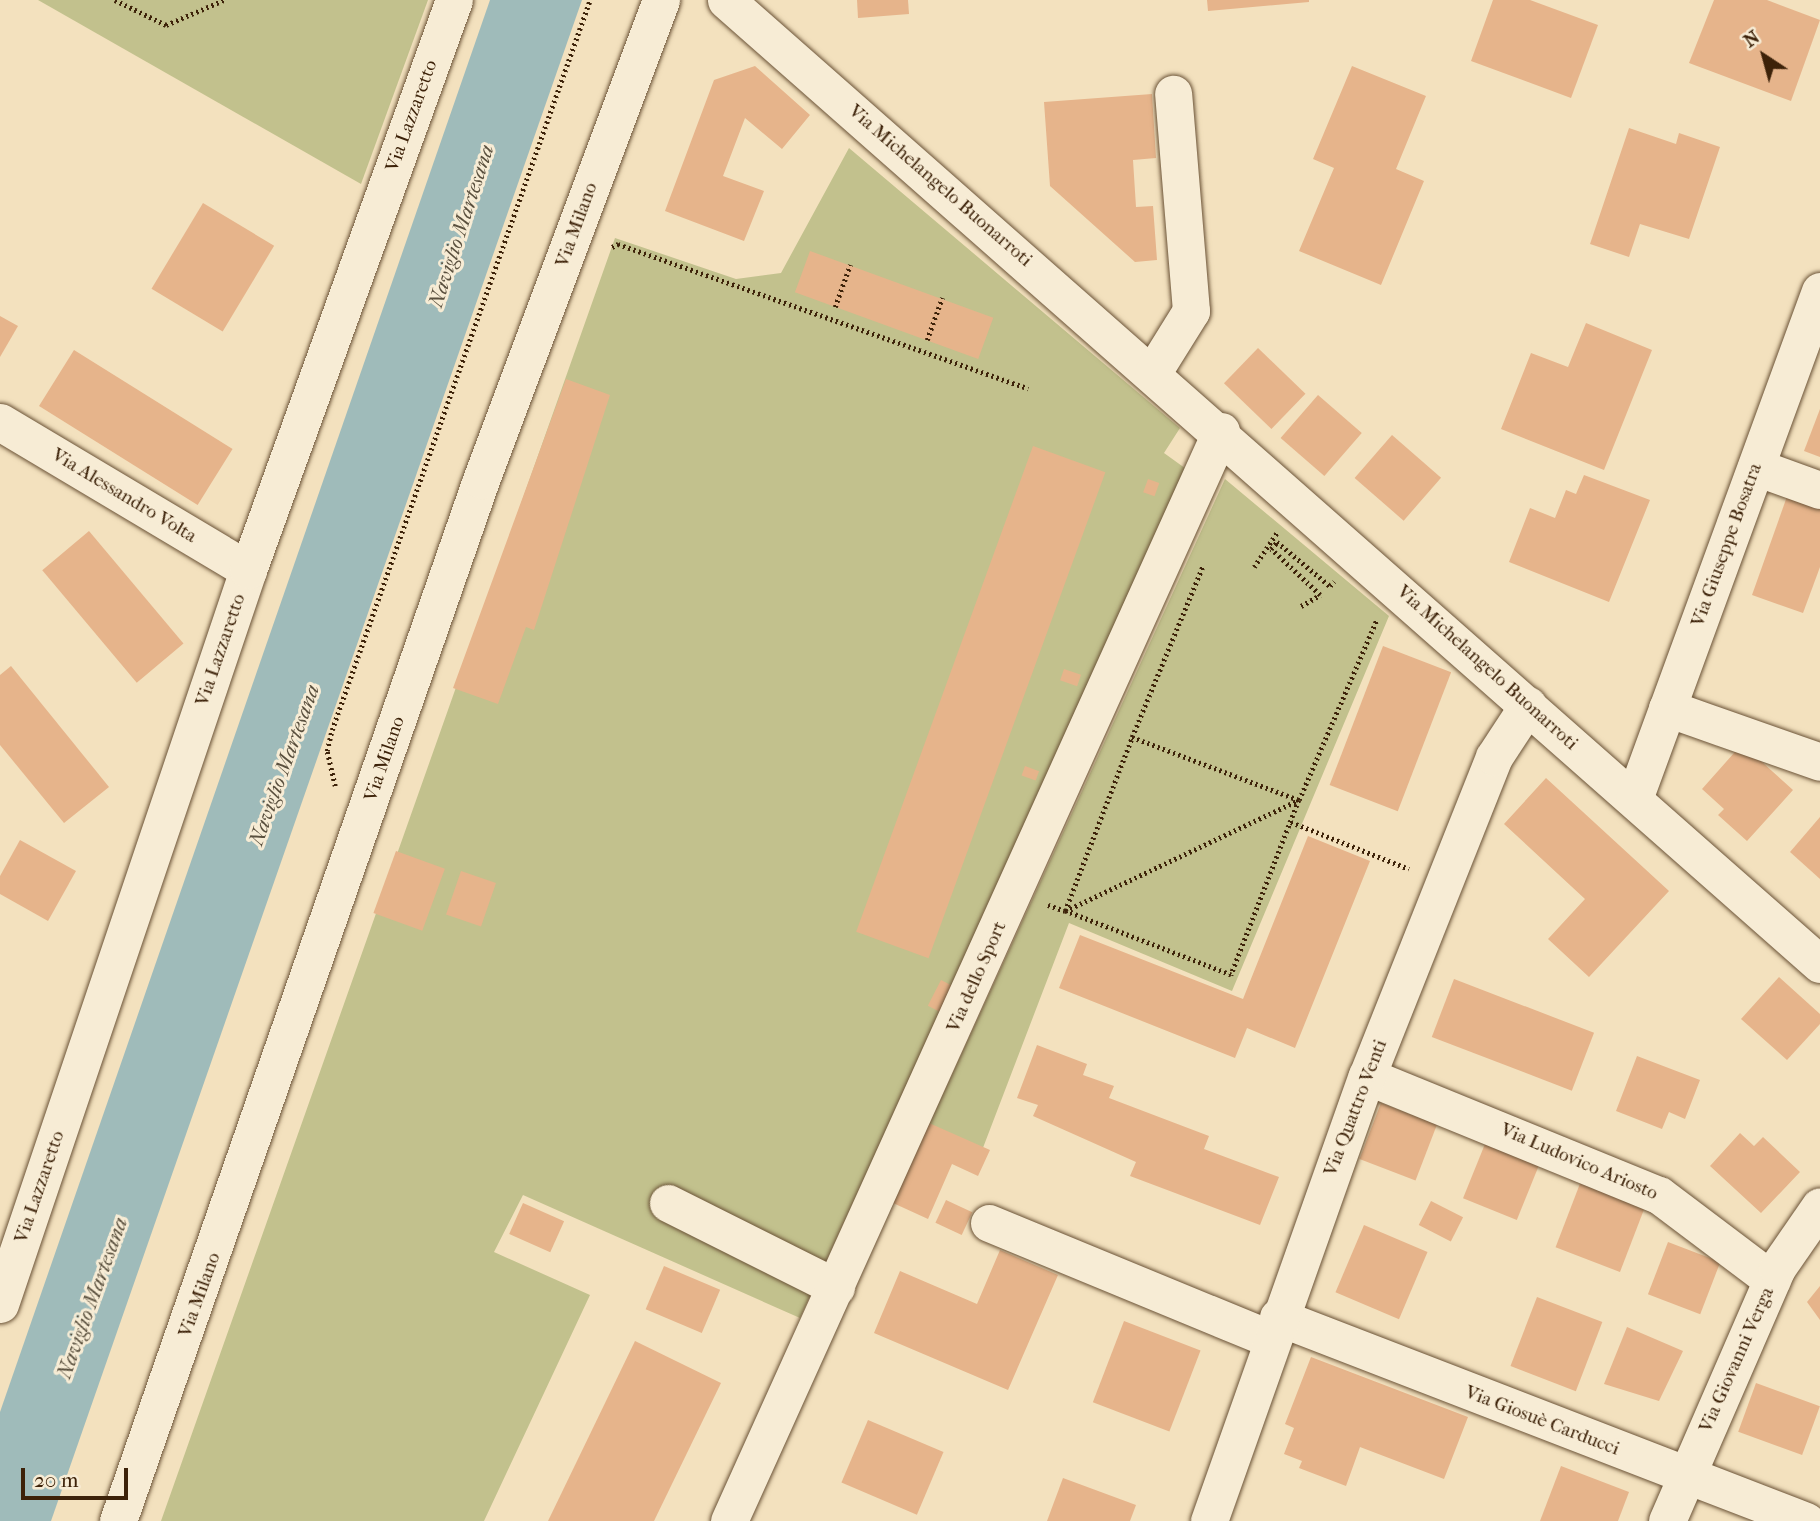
<!DOCTYPE html>
<html>
<head>
<meta charset="utf-8">
<style>
	body { margin:0 }
	#map { position:relative; width:1820px; height:1521px; overflow:hidden; background:#f3e1be; font-family:"IM FELL French Canon",serif }
	div>[style] { position:absolute }
	[style*='--x'] { left:calc(var(--x)*1px); top:calc(var(--y)*1px); width:calc(var(--w)*1px); rotate:calc(var(--a)*1deg) }
	.green>* { inset:0; background:#c2c18d }
	.water>* { inset:0; background:#9fbbba }
	.building>* { inset:0; background:#e6b48b; transform-origin:0 0 }
	.path>* { height:4.5px; margin-top:-2.25px; transform-origin:0; background:repeating-linear-gradient(90deg,#3d2209 0 2px,transparent 0 5.5px) }
	.roads { filter:drop-shadow(0 0 2px #6a5236) drop-shadow(0 0 2px #6a5236) }
	.minor>* { height:37px; margin:-18.5px; padding:0 18.5px; transform-origin:18.5px; border-radius:18.5px; background:#f7ecd5 }
	span { translate:-50% -50%; white-space:nowrap; text-align:center; line-height:1.15; -webkit-text-stroke:6px #f7ecd5; paint-order:stroke }
	.street-label { font-size:19px; color:#3d2209 }
	.water-label { font-size:21px; color:#5a503e; font-style:italic }
	.north { position:absolute; left:1729px; top:21px; width:70px; height:70px; -webkit-text-stroke:5px #f7ecd5; paint-order:stroke; rotate:324deg; font-size:19px; font-weight:700; line-height:28px; text-align:center; color:#3d2209 }
	.north::after { content:''; display:block; margin:auto; width:24px; height:32px; background:#3d2209; clip-path:polygon(50% 0,100% 100%,50% 72%,0 100%) }
	.scale { position:absolute; left:21px; top:1468px; width:107px; height:32px; box-sizing:border-box; border:4px solid #3d2209; border-top:0; padding-left:9px; font-size:21px; line-height:24px; white-space:nowrap; color:#3d2209; -webkit-text-stroke:5px #f7ecd5; paint-order:stroke }
</style>
</head>
<body>
<div id="map">
	<div class="green">
		<div style="clip-path:polygon(38px 0,428px 0,361px 184px)"></div>
		<div style="clip-path:polygon(849px 148px,1180px 428px,1164px 453px,1189px 471px,800px 1318px,523px 1195px,494px 1252px,590px 1295px,484px 1521px,161px 1521px,615px 238px,736px 279px,781px 273px)"></div>
		<div style="clip-path:polygon(1225px 479px,1389px 616px,1232px 991px,1069px 923px,981px 1153px,928px 1127px)"></div>
	</div>
	<div class="water">
		<div style="clip-path:polygon(490px 0,582px 0,51px 1521px,0 1521px,0 1412px)"></div>
	</div>
	<div class="building">
		<div style="clip-path:polygon(857px 0,908px 0,909px 14px,858px 18px)"></div>
		<div style="clip-path:polygon(1207px 0,1309px 0,1309px 2px,1208px 11px)"></div>
		<div style="clip-path:polygon(1493px 0,1530px 0,1598px 25px,1571px 98px,1471px 61px)"></div>
		<div style="clip-path:polygon(1714px 0,1767px 0,1820px 20px,1791px 101px,1689px 63px)"></div>
		<div style="clip-path:polygon(755px 66px,810px 115px,782px 149px,745px 118px,723px 176px,764px 191px,744px 241px,665px 211px,714px 80px)"></div>
		<div style="clip-path:polygon(1352px 66px,1426px 96px,1396px 169px,1424px 181px,1381px 285px,1299px 251px,1334px 168px,1313px 159px)"></div>
		<div style="clip-path:polygon(1152px 94px,1156px 158px,1133px 160px,1136px 207px,1153px 206px,1157px 260px,1135px 262px,1050px 186px,1044px 102px)"></div>
		<div style="clip-path:polygon(1629px 128px,1676px 144px,1679px 133px,1720px 147px,1689px 239px,1640px 224px,1629px 257px,1590px 244px)"></div>
		<div style="left:203px;top:203px;width:83px;height:100px;rotate:31deg"></div>
		<div style="left:810px;top:251px;width:195px;height:44px;rotate:20deg"></div>
		<div style="clip-path:polygon(0 316px,18px 326px,0 357px)"></div>
		<div style="clip-path:polygon(1586px 323px,1652px 350px,1604px 470px,1501px 429px,1531px 353px,1568px 367px)"></div>
		<div style="left:1258px;top:348px;width:66px;height:49px;rotate:44deg"></div>
		<div style="left:74px;top:350px;width:187px;height:66px;rotate:32deg"></div>
		<div style="clip-path:polygon(566px 379px,610px 395px,534px 630px,526px 627px,498px 704px,453px 688px)"></div>
		<div style="left:1318px;top:395px;width:58px;height:57px;rotate:41deg"></div>
		<div style="clip-path:polygon(1820px 409px,1820px 457px,1804px 451px)"></div>
		<div style="left:1392px;top:435px;width:65px;height:57px;rotate:41deg"></div>
		<div style="left:1033px;top:446px;width:77px;height:517px;rotate:20deg"></div>
		<div style="clip-path:polygon(1584px 475px,1650px 500px,1609px 602px,1509px 562px,1530px 508px,1555px 518px,1566px 490px,1576px 494px)"></div>
		<div style="left:1148px;top:479px;width:12px;height:14px;rotate:20deg"></div>
		<div style="clip-path:polygon(1790px 488px,1820px 499px,1820px 567px,1803px 613px,1752px 595px)"></div>
		<div style="left:89px;top:531px;width:147px;height:61px;rotate:50deg"></div>
		<div style="left:1383px;top:646px;width:73px;height:149px;rotate:21deg"></div>
		<div style="clip-path:polygon(11px 666px,109px 787px,64px 823px,0 745px,0 675px)"></div>
		<div style="left:1064px;top:669px;width:18px;height:12px;rotate:19deg"></div>
		<div style="clip-path:polygon(1742px 744px,1793px 790px,1747px 841px,1718px 815px,1724px 809px,1702px 789px)"></div>
		<div style="left:1025px;top:766px;width:15px;height:10px;rotate:20deg"></div>
		<div style="clip-path:polygon(1546px 778px,1669px 891px,1589px 977px,1548px 939px,1585px 899px,1504px 824px)"></div>
		<div style="clip-path:polygon(1820px 817px,1820px 879px,1790px 852px)"></div>
		<div style="clip-path:polygon(1308px 836px,1370px 861px,1295px 1048px,1247px 1028px,1235px 1058px,1059px 988px,1080px 935px,1243px 999px)"></div>
		<div style="clip-path:polygon(20px 840px,76px 871px,48px 921px,0 894px,0 876px)"></div>
		<div style="left:396px;top:851px;width:52px;height:66px;rotate:20deg"></div>
		<div style="left:461px;top:871px;width:37px;height:46px;rotate:19deg"></div>
		<div style="clip-path:polygon(1779px 977px,1820px 1014px,1820px 1024px,1787px 1060px,1741px 1019px)"></div>
		<div style="left:1454px;top:979px;width:150px;height:62px;rotate:21deg"></div>
		<div style="left:941px;top:980px;width:13px;height:29px;rotate:27deg"></div>
		<div style="clip-path:polygon(1037px 1045px,1087px 1064px,1083px 1075px,1114px 1086px,1109px 1098px,1209px 1136px,1204px 1149px,1279px 1177px,1260px 1225px,1130px 1176px,1136px 1162px,1033px 1116px,1038px 1105px,1017px 1098px)"></div>
		<div style="clip-path:polygon(1637px 1056px,1700px 1080px,1685px 1119px,1669px 1112px,1662px 1129px,1616px 1111px)"></div>
		<div style="left:1381px;top:1103px;width:60px;height:60px;rotate:21deg"></div>
		<div style="clip-path:polygon(929px 1123px,990px 1150px,978px 1176px,952px 1164px,928px 1219px,893px 1203px)"></div>
		<div style="clip-path:polygon(1740px 1133px,1754px 1146px,1763px 1137px,1800px 1172px,1761px 1213px,1710px 1166px)"></div>
		<div style="left:1487px;top:1139px;width:58px;height:64px;rotate:22deg"></div>
		<div style="left:1581px;top:1181px;width:69px;height:71px;rotate:21deg"></div>
		<div style="left:946px;top:1200px;width:29px;height:25px;rotate:25deg"></div>
		<div style="left:1431px;top:1201px;width:36px;height:27px;rotate:27deg"></div>
		<div style="left:523px;top:1203px;width:45px;height:34px;rotate:24deg"></div>
		<div style="left:1364px;top:1225px;width:69px;height:73px;rotate:23deg"></div>
		<div style="left:1668px;top:1242px;width:56px;height:56px;rotate:21deg"></div>
		<div style="clip-path:polygon(1000px 1250px,1058px 1275px,1008px 1390px,874px 1333px,900px 1271px,977px 1304px)"></div>
		<div style="left:664px;top:1266px;width:61px;height:47px;rotate:23deg"></div>
		<div style="clip-path:polygon(1820px 1286px,1820px 1320px,1807px 1302px)"></div>
		<div style="left:1537px;top:1297px;width:70px;height:74px;rotate:21deg"></div>
		<div style="left:1124px;top:1321px;width:82px;height:87px;rotate:21deg"></div>
		<div style="clip-path:polygon(1627px 1327px,1683px 1351px,1659px 1401px,1604px 1384px)"></div>
		<div style="clip-path:polygon(635px 1341px,721px 1383px,654px 1521px,548px 1521px)"></div>
		<div style="clip-path:polygon(1311px 1357px,1468px 1417px,1444px 1479px,1360px 1447px,1346px 1486px,1299px 1468px,1302px 1461px,1284px 1454px,1294px 1428px,1285px 1424px)"></div>
		<div style="left:1756px;top:1383px;width:68px;height:52px;rotate:20deg"></div>
		<div style="left:868px;top:1420px;width:82px;height:68px;rotate:23deg"></div>
		<div style="clip-path:polygon(1561px 1466px,1629px 1492px,1618px 1521px,1540px 1521px)"></div>
		<div style="clip-path:polygon(1063px 1478px,1136px 1505px,1130px 1521px,1047px 1521px)"></div>
	</div>
	<div class="path">
		<div style="--x:115;--y:0;--w:57;--a:26.1"></div>
		<div style="--x:166;--y:25;--w:63;--a:-23.3"></div>
		<div style="--x:612;--y:247;--w:7;--a:-27"></div>
		<div style="--x:618;--y:244;--w:435;--a:19.4"></div>
		<div style="--x:835;--y:307;--w:45;--a:-70.3"></div>
		<div style="--x:927;--y:340;--w:45;--a:-70.3"></div>
		<div style="--x:1254;--y:567;--w:43;--a:-56.3"></div>
		<div style="--x:1301;--y:606;--w:22;--a:-30"></div>
		<div style="--x:1320;--y:595;--w:67;--a:-136.8"></div>
		<div style="--x:1271;--y:549;--w:9;--a:-49"></div>
		<div style="--x:1277;--y:542;--w:69;--a:39.7"></div>
		<div style="--x:1330;--y:586;--w:6;--a:-51"></div>
		<div style="--x:1132;--y:737;--w:178;--a:20.7"></div>
		<div style="--x:1299;--y:800;--w:188;--a:111.2"></div>
		<div style="--x:1231;--y:975;--w:178;--a:-158.9"></div>
		<div style="--x:1065;--y:911;--w:186;--a:-68.9"></div>
		<div style="--x:1132;--y:737;--w:185;--a:-67.5"></div>
		<div style="--x:335;--y:786;--w:36;--a:-103"></div>
		<div style="--x:327;--y:751;--w:22;--a:-77"></div>
		<div style="--x:332;--y:730;--w:774;--a:-70.54"></div>
		<div style="--x:1291;--y:822;--w:127;--a:21.7"></div>
		<div style="--x:1048;--y:905;--w:18;--a:19"></div>
		<div style="--x:1065;--y:911;--w:259;--a:-25.4"></div>
		<div style="--x:1299;--y:800;--w:197;--a:-66.7"></div>
	</div>
	<div class="roads">
		<div class="minor">
			<div style="--x:726;--y:0;--w:1458;--a:41.39"></div>
			<div style="--x:1153;--y:372;--w:72;--a:-58.1"></div>
			<div style="--x:1191;--y:311;--w:218;--a:-94.7"></div>
			<div style="--x:0;--y:422;--w:289;--a:30.8"></div>
			<div style="--x:1756;--y:467;--w:68;--a:19.8"></div>
			<div style="--x:1667;--y:708;--w:162;--a:19.4"></div>
			<div style="--x:1634;--y:799;--w:541;--a:-69.89"></div>
			<div style="--x:1367;--y:1076;--w:315;--a:22.2"></div>
			<div style="--x:1659;--y:1195;--w:141;--a:37"></div>
			<div style="--x:668;--y:1203;--w:188;--a:26.6"></div>
			<div style="--x:989;--y:1223;--w:305;--a:22.4"></div>
			<div style="--x:0;--y:1304;--w:775;--a:-71.33"></div>
			<div style="--x:248;--y:570;--w:606;--a:-70.13"></div>
			<div style="--x:1278;--y:1317;--w:566;--a:21.12"></div>
			<div style="--x:118;--y:1521;--w:1102;--a:-70.78"></div>
			<div style="--x:481;--y:480;--w:513;--a:-69.44"></div>
			<div style="--x:729;--y:1521;--w:1196;--a:-65.71"></div>
			<div style="--x:1209;--y:1521;--w:472;--a:-70.5"></div>
			<div style="--x:1367;--y:1076;--w:343;--a:-68.3"></div>
			<div style="--x:1494;--y:757;--w:62;--a:-56.8"></div>
			<div style="--x:1667;--y:1521;--w:276;--a:-66.5"></div>
			<div style="--x:1777;--y:1268;--w:75;--a:-55.3"></div>
		</div>
	</div>
	<div class="street-label">
		<span style="left:412px;top:116px;rotate:-70deg">Via Lazzaretto</span>
		<span style="left:940px;top:186px;rotate:41deg">Via Michelangelo Buonarroti</span>
		<span style="left:577px;top:225px;rotate:-70deg">Via Milano</span>
		<span style="left:124px;top:496px;rotate:31deg">Via Alessandro Volta</span>
		<span style="left:1727px;top:545px;rotate:-70deg">Via Giuseppe Bosatra</span>
		<span style="left:221px;top:650px;rotate:-71deg">Via Lazzaretto</span>
		<span style="left:1487px;top:668px;rotate:42deg">Via Michelangelo Buonarroti</span>
		<span style="left:385px;top:759px;rotate:-71deg">Via Milano</span>
		<span style="left:977px;top:977px;rotate:-66deg">Via dello Sport</span>
		<span style="left:1356px;top:1108px;rotate:-69deg">Via Quattro Venti</span>
		<span style="left:1579px;top:1162px;rotate:23deg">Via Ludovico Ariosto</span>
		<span style="left:40px;top:1187px;rotate:-71deg">Via Lazzaretto</span>
		<span style="left:200px;top:1295px;rotate:-70deg">Via Milano</span>
		<span style="left:1737px;top:1360px;rotate:-66deg">Via Giovanni Verga</span>
		<span style="left:1542px;top:1421px;rotate:21deg">Via Giosuè Carducci</span>
	</div>
	<div class="water-label">
		<span style="left:461px;top:226px;rotate:-72deg">Naviglio Martesana</span>
		<span style="left:284px;top:765px;rotate:-70deg">Naviglio Martesana</span>
		<span style="left:92px;top:1298px;rotate:-70deg">Naviglio Martesana</span>
	</div>
	<div class="north">N</div>
	<div class="scale">20 m</div>
</div>
</body>
</html>
